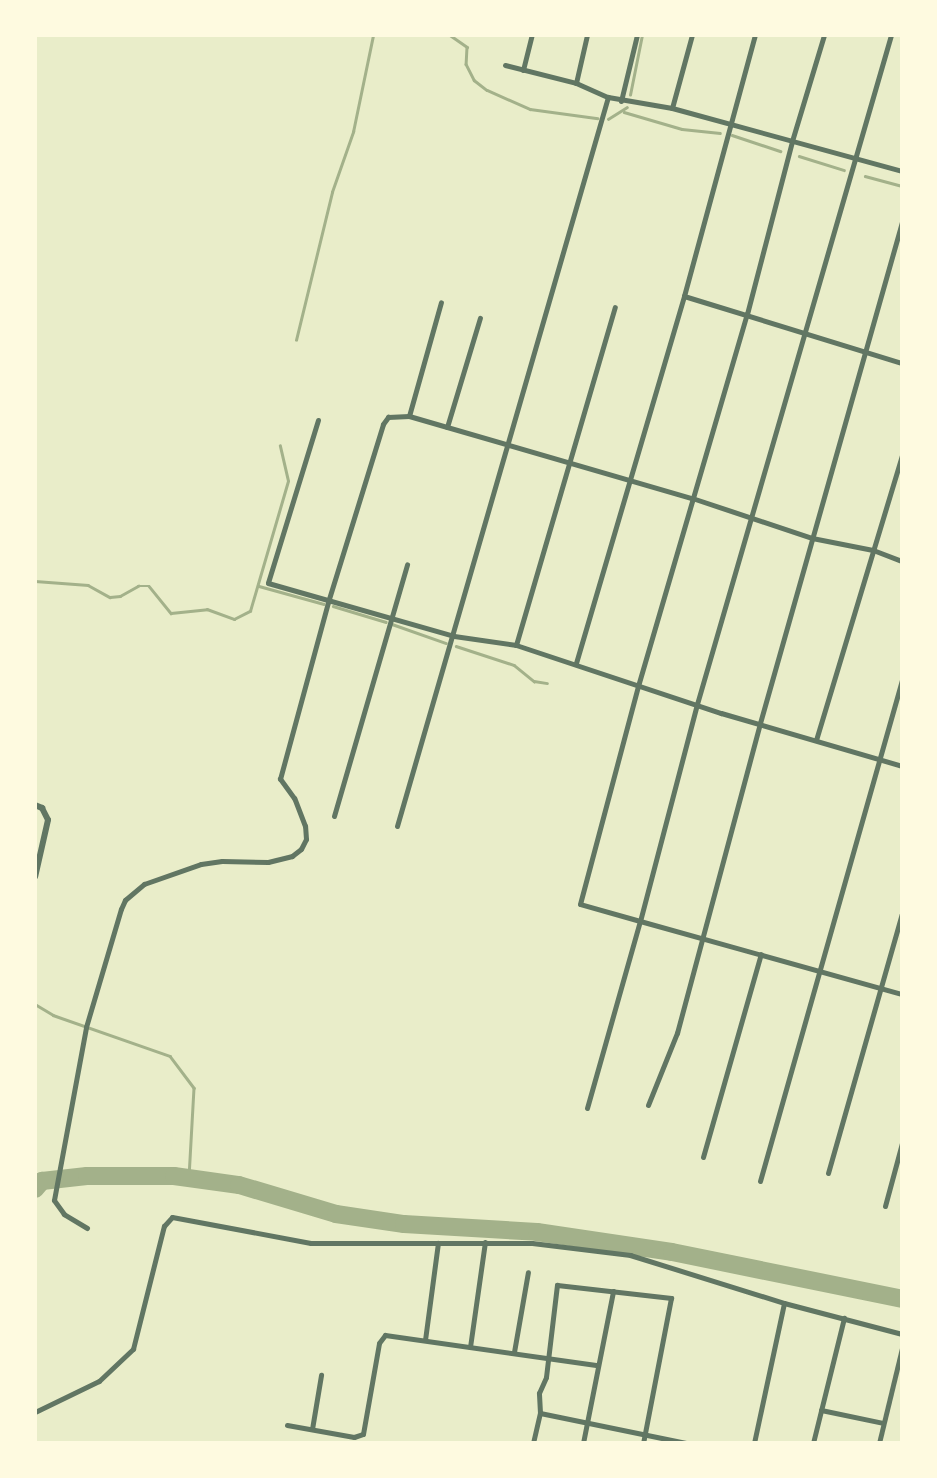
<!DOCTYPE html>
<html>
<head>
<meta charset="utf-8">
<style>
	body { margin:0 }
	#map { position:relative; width:937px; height:1478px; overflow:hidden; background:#e9edc9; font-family:Ubuntu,sans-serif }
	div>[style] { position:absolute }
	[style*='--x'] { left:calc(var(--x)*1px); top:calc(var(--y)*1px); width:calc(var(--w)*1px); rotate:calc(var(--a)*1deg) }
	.stream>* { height:2.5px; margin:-1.25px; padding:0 1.25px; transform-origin:1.25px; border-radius:1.25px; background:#a3b18a }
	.river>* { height:18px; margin:-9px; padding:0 9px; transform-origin:9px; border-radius:9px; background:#a3b18a }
	.minor>* { height:5px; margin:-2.5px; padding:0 2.5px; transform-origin:2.5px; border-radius:2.5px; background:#617663 }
	.tertiary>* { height:6px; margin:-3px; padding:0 3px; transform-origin:3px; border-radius:3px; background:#617663 }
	span { translate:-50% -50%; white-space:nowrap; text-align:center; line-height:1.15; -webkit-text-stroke:7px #fefae0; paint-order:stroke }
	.frame { position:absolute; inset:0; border:37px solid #fefae0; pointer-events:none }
</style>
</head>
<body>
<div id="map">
	<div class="stream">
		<div style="--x:450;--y:35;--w:21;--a:35"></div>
		<div style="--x:467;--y:47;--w:17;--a:93"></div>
		<div style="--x:466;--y:64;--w:18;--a:63"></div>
		<div style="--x:474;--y:80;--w:16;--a:38"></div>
		<div style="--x:487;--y:90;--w:47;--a:23.8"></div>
		<div style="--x:530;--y:109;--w:68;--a:7.7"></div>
		<div style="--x:630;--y:95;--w:61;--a:-78.7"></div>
		<div style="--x:624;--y:112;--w:60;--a:16.3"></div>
		<div style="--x:682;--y:129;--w:38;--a:6"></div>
		<div style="--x:608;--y:119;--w:22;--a:-32"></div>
		<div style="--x:732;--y:135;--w:51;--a:18.4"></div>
		<div style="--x:799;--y:156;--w:47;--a:17.3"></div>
		<div style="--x:865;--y:176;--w:38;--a:15"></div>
		<div style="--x:296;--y:340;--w:152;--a:-76.3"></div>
		<div style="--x:332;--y:192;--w:64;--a:-70.7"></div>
		<div style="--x:353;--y:132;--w:99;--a:-78.3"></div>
		<div style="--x:35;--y:581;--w:53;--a:4.3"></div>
		<div style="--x:88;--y:585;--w:25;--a:29"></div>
		<div style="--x:110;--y:597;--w:10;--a:-6"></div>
		<div style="--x:120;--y:596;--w:21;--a:-29"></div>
		<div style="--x:138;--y:586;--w:11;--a:0"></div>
		<div style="--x:149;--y:586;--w:35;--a:51"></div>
		<div style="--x:171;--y:613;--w:36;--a:-6"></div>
		<div style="--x:207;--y:609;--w:29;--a:20"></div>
		<div style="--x:234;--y:619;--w:18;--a:-27"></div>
		<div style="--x:250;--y:611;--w:135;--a:-73.7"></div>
		<div style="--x:288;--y:481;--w:36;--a:-103"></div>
		<div style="--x:259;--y:586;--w:67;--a:15.5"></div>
		<div style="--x:333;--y:606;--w:55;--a:16.8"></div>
		<div style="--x:392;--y:624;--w:57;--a:19.4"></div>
		<div style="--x:456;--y:646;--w:61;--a:18.1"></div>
		<div style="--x:514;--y:665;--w:26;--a:39"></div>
		<div style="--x:534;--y:681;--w:13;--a:9"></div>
		<div style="--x:35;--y:1004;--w:21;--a:31"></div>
		<div style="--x:53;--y:1015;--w:124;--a:19.3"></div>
		<div style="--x:170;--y:1056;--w:40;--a:53"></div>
		<div style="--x:194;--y:1088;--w:90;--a:93.2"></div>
	</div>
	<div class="river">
		<div style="--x:35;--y:1189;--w:11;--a:-49"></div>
		<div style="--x:42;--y:1181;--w:45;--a:-6.3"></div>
		<div style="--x:87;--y:1176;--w:87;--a:0"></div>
		<div style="--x:174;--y:1176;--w:66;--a:7.9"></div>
		<div style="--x:239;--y:1185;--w:101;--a:16.6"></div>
		<div style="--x:336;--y:1214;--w:69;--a:8.4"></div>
		<div style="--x:404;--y:1224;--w:133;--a:3.4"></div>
		<div style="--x:537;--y:1232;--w:136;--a:8.4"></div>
		<div style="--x:672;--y:1252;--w:235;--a:11.5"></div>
	</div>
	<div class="minor">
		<div style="--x:891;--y:35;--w:697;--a:106.17"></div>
		<div style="--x:697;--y:704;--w:224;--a:104.7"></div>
		<div style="--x:640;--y:921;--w:272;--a:15.6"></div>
		<div style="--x:505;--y:65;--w:73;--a:14.2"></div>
		<div style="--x:576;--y:83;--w:35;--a:24"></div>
		<div style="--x:608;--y:97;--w:65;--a:9.8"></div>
		<div style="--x:672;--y:108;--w:238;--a:15.3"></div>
		<div style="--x:523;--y:70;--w:36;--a:-76"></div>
		<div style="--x:576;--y:83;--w:49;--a:-77.1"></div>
		<div style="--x:621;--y:101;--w:68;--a:-76.4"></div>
		<div style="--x:672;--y:108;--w:76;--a:-74.7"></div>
		<div style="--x:684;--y:296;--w:228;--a:17.1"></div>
		<div style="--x:409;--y:416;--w:118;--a:-74.3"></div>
		<div style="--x:318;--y:420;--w:170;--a:107.1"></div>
		<div style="--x:268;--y:583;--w:193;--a:15.9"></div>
		<div style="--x:454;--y:636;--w:63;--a:8.3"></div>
		<div style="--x:516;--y:645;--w:216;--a:18.4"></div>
		<div style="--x:721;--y:713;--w:189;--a:16.3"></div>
		<div style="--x:447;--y:427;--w:114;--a:-73.2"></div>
		<div style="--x:516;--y:645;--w:352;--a:-73.7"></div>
		<div style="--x:576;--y:663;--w:383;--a:-73.6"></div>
		<div style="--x:684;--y:296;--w:270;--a:-74.8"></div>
		<div style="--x:816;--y:740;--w:298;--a:-73.2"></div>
		<div style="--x:334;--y:816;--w:262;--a:-73.8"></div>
		<div style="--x:397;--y:826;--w:759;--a:-73.86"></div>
		<div style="--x:648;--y:1105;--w:78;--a:-68.1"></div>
		<div style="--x:677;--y:1033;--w:321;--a:-75"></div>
		<div style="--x:760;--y:723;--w:521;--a:-74.18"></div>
		<div style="--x:587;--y:1108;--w:194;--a:-74.2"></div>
		<div style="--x:640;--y:921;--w:62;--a:-164.2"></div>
		<div style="--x:580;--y:904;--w:226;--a:-75.1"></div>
		<div style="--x:638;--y:686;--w:388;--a:-73.7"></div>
		<div style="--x:747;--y:314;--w:179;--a:-75.4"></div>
		<div style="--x:792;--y:141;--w:111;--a:-73.2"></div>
		<div style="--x:703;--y:1157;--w:211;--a:-74.1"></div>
		<div style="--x:828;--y:1173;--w:269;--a:-74.1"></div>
		<div style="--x:760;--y:1181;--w:521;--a:-74.18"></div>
		<div style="--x:885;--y:1206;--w:65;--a:-74.9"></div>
		<div style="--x:87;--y:1228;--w:27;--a:-149"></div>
		<div style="--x:64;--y:1214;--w:17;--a:-126"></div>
		<div style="--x:54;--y:1200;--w:176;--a:-79.5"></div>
		<div style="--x:86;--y:1027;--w:123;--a:-73.5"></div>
		<div style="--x:121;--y:909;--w:10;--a:-66"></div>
		<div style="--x:125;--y:900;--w:25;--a:-40"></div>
		<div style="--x:144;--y:884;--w:60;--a:-19.3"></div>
		<div style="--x:201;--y:864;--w:21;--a:-8"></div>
		<div style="--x:222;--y:861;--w:46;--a:1.2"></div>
		<div style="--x:268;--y:862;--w:25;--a:-14"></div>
		<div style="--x:292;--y:856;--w:11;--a:-38"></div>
		<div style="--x:301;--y:849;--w:11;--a:-63"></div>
		<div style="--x:306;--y:839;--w:13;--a:-94"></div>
		<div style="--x:305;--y:826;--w:30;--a:-111"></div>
		<div style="--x:294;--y:798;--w:24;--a:-126"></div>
		<div style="--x:280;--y:779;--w:183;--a:-74.8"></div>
		<div style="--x:328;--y:602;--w:186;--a:-72.8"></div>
		<div style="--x:383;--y:424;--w:9;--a:-54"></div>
		<div style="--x:388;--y:417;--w:21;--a:-3"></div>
		<div style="--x:409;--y:416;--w:295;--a:16.2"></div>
		<div style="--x:692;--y:498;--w:126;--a:18.4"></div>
		<div style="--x:812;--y:538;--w:62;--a:11.1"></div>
		<div style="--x:873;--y:550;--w:31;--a:21"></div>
		<div style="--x:425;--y:1340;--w:98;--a:-82.4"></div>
		<div style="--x:470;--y:1347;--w:106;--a:-81.9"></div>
		<div style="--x:514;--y:1352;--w:81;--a:-80.1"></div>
		<div style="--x:821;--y:1410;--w:63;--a:11.8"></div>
		<div style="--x:35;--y:1412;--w:71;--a:-25.8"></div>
		<div style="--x:99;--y:1381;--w:47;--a:-43.3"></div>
		<div style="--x:133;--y:1349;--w:127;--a:-75.9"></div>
		<div style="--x:164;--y:1226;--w:12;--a:-48"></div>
		<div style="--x:172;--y:1217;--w:141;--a:10.6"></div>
		<div style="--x:311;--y:1243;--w:221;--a:0"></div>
		<div style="--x:532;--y:1243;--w:99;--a:7"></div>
		<div style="--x:630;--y:1255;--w:161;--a:17.3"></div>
		<div style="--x:784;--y:1303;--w:122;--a:14.7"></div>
		<div style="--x:540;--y:1413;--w:149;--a:11.6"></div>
		<div style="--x:287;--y:1425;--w:68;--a:10.2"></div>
		<div style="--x:354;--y:1437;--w:9;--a:-18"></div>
		<div style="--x:363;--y:1434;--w:92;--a:-80"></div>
		<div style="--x:379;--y:1343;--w:10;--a:-53"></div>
		<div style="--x:385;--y:1335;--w:213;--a:8.1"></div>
		<div style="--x:312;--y:1429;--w:55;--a:-80.5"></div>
		<div style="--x:533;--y:1443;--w:31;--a:-77"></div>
		<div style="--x:540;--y:1413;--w:20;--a:-93"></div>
		<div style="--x:539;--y:1393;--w:17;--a:-66"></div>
		<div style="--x:546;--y:1377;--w:93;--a:-83.2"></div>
		<div style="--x:557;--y:1285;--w:115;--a:6.5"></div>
		<div style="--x:671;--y:1298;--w:148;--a:100.9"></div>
		<div style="--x:583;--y:1443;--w:155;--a:-78.8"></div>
		<div style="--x:754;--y:1443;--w:143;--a:-77.9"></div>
		<div style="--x:813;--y:1443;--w:129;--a:-76.1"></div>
		<div style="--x:879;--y:1443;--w:98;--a:-76.4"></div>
	</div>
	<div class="tertiary">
		<div style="--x:35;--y:805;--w:8;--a:23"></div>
		<div style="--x:42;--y:808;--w:13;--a:63"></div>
		<div style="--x:48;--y:820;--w:58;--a:102.8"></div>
	</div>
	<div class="frame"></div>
</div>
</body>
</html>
